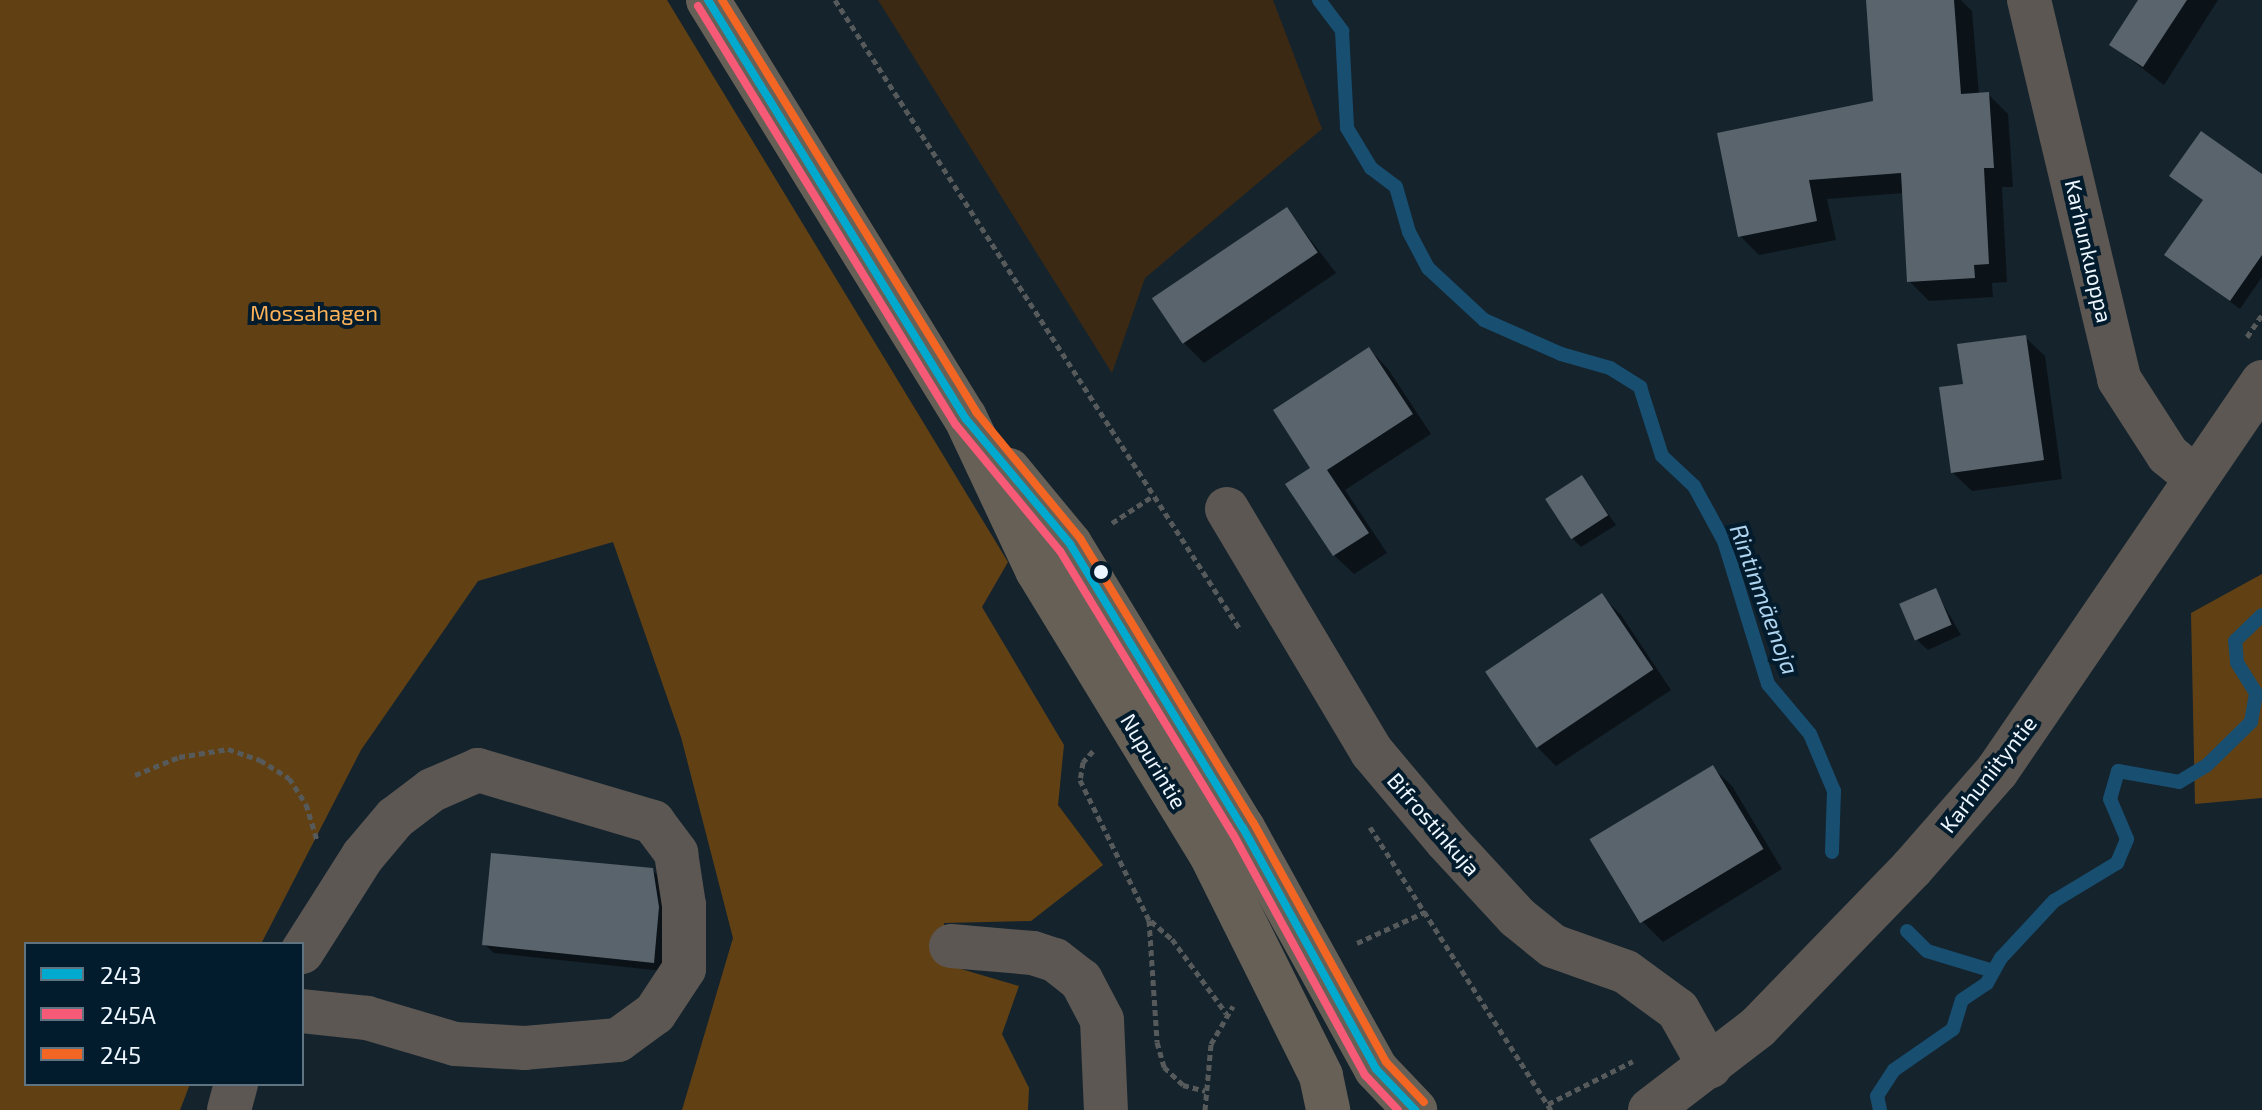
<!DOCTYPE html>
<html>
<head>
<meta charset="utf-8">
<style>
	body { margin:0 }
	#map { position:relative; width:2262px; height:1110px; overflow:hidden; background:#15232d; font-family:"Exo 2",sans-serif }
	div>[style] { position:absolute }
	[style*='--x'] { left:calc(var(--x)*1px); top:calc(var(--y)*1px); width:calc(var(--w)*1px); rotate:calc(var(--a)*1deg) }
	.green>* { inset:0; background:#3b2913 }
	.forest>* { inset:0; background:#614114 }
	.shadow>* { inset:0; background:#0007 }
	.stream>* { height:14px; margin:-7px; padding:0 7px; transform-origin:7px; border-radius:7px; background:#184e70 }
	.building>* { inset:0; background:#59646d; transform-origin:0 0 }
	.path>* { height:5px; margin-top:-2.5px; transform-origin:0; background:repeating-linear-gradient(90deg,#575a5a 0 6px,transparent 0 10px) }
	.minor>* { height:44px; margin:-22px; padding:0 22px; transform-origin:22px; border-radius:22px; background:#5c5752 }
	.major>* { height:44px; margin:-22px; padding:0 22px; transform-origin:22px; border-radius:22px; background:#676057 }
	.bus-1>* { height:8px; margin:-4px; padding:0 4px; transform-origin:4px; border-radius:4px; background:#00a9ce }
	.bus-2>* { height:8px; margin:-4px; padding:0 4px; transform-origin:4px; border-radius:4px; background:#f75a77 }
	.bus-3>* { height:8px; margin:-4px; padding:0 4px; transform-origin:4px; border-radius:4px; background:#f26522 }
	.dots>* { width:22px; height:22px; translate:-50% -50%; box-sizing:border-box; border:4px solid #021c2d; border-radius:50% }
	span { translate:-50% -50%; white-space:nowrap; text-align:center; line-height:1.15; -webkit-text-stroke:8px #021c2d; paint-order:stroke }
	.street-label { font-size:22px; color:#edf6fe }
	.park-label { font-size:22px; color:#fcb258 }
	.water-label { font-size:24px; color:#afd4ef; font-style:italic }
	.legend { position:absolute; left:24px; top:942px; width:280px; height:144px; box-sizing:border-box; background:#021c2d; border:2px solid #607381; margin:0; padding:10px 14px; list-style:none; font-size:24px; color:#edf6fe }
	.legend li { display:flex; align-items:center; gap:16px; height:40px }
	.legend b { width:40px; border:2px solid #607381 }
</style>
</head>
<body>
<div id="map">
	<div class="green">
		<div style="clip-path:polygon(878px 0,1273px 0,1322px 129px,1145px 278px,1112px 373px)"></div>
	</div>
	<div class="forest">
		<div style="clip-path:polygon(0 0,667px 0,1008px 562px,982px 607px,1064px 745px,1058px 805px,1103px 865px,1031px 921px,944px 923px,944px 964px,1019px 986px,1002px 1034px,1029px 1088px,1028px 1110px,682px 1110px,733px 938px,681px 737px,613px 542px,478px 581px,361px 750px,261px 944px,26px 944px,26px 1084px,190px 1084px,180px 1110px,0 1110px)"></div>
		<div style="clip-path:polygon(2262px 574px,2262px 798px,2195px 804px,2191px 613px)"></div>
	</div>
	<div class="shadow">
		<div style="clip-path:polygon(1868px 0,1961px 0,1972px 11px,1979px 95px,1988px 94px,2008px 114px,2013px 187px,2002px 187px,2007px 282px,1992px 283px,1993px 297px,1929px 301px,1909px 281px,1904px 193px,1827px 199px,1836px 240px,1759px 255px,1740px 236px,1875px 103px)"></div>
		<div style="clip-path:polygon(2140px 0,2218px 0,2164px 85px,2112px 45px)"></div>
		<div style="clip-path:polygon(2171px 175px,2262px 177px,2262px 277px,2240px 309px,2167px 255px,2205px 201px)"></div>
		<div style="clip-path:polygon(1287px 209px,1336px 273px,1204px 363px,1184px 343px)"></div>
		<div style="clip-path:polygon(2025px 337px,2045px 356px,2062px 479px,1972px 491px,1952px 472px,1965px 385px)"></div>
		<div style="clip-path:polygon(1369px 349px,1388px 369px,1431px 434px,1345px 490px,1387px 553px,1354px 574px,1334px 555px,1313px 468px)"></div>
		<div style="clip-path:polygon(1582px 477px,1616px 525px,1581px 547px,1572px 538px)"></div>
		<div style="clip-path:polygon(1935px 590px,1961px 635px,1928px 650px,1918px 641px)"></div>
		<div style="clip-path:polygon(1601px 595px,1621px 615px,1671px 690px,1556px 766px,1537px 747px,1487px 672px)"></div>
		<div style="clip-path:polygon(1712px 767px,1732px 786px,1782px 869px,1663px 942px,1643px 922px)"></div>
		<div style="clip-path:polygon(652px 870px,662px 880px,663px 971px,494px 953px,484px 944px)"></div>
	</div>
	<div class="stream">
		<div style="--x:1319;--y:0;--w:39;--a:53"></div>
		<div style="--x:1342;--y:31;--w:97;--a:87"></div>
		<div style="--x:1347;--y:128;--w:47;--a:59"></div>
		<div style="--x:1371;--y:168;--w:31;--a:37"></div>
		<div style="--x:1396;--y:187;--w:47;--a:73.9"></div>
		<div style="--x:1409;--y:232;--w:41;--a:62.2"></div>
		<div style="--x:1428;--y:268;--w:76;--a:42.9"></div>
		<div style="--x:1484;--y:320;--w:84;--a:23.8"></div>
		<div style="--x:1561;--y:354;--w:51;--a:15.9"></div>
		<div style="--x:1610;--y:368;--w:36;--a:32"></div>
		<div style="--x:1640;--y:387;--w:72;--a:72.3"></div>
		<div style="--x:1662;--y:456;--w:44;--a:43.2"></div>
		<div style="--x:1694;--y:486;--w:63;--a:61.4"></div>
		<div style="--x:1724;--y:541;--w:150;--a:72.9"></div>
		<div style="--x:1768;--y:684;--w:65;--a:50"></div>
		<div style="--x:1810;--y:734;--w:62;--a:67.2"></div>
		<div style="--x:1834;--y:791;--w:61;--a:91.9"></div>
		<div style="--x:1907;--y:931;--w:28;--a:45"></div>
		<div style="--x:1927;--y:951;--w:69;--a:16.9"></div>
		<div style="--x:1880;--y:1110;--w:14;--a:-102"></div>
		<div style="--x:1877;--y:1096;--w:31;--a:-57"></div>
		<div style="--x:1894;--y:1070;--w:72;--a:-34.8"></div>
		<div style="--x:1953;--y:1029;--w:30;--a:-73"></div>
		<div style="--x:1962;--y:1000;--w:30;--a:-34"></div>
		<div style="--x:1987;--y:983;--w:29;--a:-61"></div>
		<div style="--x:2001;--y:958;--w:78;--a:-47.1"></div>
		<div style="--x:2054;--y:901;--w:74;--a:-31.1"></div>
		<div style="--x:2117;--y:863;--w:26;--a:-67"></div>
		<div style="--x:2127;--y:839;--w:43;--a:-113"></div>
		<div style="--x:2110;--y:799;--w:29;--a:-74"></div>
		<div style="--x:2118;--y:771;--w:62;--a:10.2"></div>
		<div style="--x:2179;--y:782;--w:31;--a:-31"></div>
		<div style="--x:2206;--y:766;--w:63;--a:-44.4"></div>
		<div style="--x:2251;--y:722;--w:29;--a:-80"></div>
		<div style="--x:2256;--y:693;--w:36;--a:-122"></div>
		<div style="--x:2237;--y:662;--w:21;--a:-95"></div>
		<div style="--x:2235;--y:641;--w:37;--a:-44"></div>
	</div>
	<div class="building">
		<div style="clip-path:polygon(1866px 0,1954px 0,1961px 94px,1989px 92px,1994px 168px,1984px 168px,1989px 264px,1974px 265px,1975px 278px,1907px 282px,1901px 173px,1809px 180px,1817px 221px,1738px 237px,1717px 133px,1873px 101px)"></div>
		<div style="clip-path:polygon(2138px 0,2187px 0,2143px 67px,2109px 45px)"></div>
		<div style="clip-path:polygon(2201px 131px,2262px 174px,2262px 255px,2230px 301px,2164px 255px,2203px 200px,2169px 176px)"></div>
		<div style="left:1287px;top:207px;width:55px;height:163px;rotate:56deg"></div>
		<div style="clip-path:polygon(2026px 335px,2044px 460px,1951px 473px,1939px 387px,1963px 384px,1957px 344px)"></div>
		<div style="clip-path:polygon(1369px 347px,1413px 414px,1327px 470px,1369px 533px,1333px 556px,1285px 484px,1310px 468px,1273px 410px)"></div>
		<div style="left:1582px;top:475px;width:48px;height:44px;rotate:57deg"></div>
		<div style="left:1936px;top:588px;width:40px;height:40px;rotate:67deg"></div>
		<div style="left:1602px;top:593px;width:92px;height:141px;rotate:56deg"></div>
		<div style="left:1713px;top:765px;width:98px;height:144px;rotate:59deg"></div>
		<div style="clip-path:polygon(491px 853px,653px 868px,659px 907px,654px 963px,482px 945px)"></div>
	</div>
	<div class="path">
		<div style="--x:835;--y:0;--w:750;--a:57.24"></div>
		<div style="--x:2247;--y:337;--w:27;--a:-56"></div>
		<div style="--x:1112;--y:523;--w:49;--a:-33.4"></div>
		<div style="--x:1093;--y:751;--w:15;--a:132"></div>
		<div style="--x:1083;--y:762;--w:18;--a:99"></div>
		<div style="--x:1080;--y:780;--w:156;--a:63.8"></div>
		<div style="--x:1149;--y:920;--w:122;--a:86.2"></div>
		<div style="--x:1157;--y:1042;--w:26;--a:74"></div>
		<div style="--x:1164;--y:1067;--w:26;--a:43"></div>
		<div style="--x:1183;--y:1085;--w:23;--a:15"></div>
		<div style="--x:135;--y:775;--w:48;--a:-22.2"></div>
		<div style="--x:179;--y:757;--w:50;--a:-9.3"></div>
		<div style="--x:228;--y:749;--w:34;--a:19"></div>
		<div style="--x:260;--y:760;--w:34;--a:32"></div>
		<div style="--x:289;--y:778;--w:31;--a:57"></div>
		<div style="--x:306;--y:804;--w:37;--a:73"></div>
		<div style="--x:1370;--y:827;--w:336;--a:57.4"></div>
		<div style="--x:1151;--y:921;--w:28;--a:41"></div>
		<div style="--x:1172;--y:939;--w:92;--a:53.9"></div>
		<div style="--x:1357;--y:943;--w:75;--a:-24.5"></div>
		<div style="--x:1548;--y:1104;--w:95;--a:-26.8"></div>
		<div style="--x:1205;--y:1110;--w:66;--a:-84.8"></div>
		<div style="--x:1211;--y:1044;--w:44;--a:-59.9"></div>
	</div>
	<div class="minor">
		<div style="--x:2029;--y:0;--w:390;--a:76.6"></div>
		<div style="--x:2119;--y:379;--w:90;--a:57.2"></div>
		<div style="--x:2168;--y:455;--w:36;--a:39"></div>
		<div style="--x:1227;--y:509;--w:283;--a:59.2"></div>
		<div style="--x:1372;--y:752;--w:115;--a:49.9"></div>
		<div style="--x:1446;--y:840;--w:105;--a:47.3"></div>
		<div style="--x:1517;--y:917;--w:46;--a:38.9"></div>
		<div style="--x:1553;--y:946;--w:77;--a:19.6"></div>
		<div style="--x:1626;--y:972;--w:64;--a:36.2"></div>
		<div style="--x:1678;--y:1010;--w:65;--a:60.7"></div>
		<div style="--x:951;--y:946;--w:82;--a:4.9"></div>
		<div style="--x:1033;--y:953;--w:23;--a:18"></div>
		<div style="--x:1055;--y:960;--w:33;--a:38"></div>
		<div style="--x:1081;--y:980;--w:45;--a:62.3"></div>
		<div style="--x:1102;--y:1020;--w:90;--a:87.5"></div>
		<div style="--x:302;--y:952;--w:114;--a:-57.6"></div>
		<div style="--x:363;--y:856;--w:50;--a:-49.9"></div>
		<div style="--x:395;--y:818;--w:46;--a:-37.1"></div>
		<div style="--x:432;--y:790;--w:50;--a:-23.5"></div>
		<div style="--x:478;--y:770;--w:183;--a:16.5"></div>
		<div style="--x:653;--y:822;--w:39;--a:53"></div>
		<div style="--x:676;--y:853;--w:53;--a:81.3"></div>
		<div style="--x:684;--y:905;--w:64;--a:90"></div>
		<div style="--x:684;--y:969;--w:53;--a:123.4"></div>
		<div style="--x:655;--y:1013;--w:46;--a:143.9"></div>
		<div style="--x:618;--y:1040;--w:93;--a:175.1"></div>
		<div style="--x:525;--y:1048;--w:70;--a:-176.7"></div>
		<div style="--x:455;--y:1044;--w:92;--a:-163.5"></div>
		<div style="--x:367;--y:1018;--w:65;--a:-173.9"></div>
		<div style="--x:229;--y:1110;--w:27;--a:-75"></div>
		<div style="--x:1650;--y:1110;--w:136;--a:-37.5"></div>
		<div style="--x:1758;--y:1027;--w:221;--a:-45.9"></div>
		<div style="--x:1912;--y:868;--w:129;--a:-48.8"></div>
		<div style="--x:1997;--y:771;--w:471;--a:-55.7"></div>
	</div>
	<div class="major">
		<div style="--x:708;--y:0;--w:490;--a:58.4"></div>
		<div style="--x:965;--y:417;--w:169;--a:64.8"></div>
		<div style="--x:1037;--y:570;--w:332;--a:58.6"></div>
		<div style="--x:1210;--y:853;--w:249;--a:63.5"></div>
		<div style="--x:1321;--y:1076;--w:35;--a:78"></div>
		<div style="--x:1009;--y:470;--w:96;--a:50.5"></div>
		<div style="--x:1070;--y:544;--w:333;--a:58.7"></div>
		<div style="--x:1243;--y:828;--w:275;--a:61.1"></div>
		<div style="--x:1376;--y:1069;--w:57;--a:46.4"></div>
	</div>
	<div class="bus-1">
		<div style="--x:708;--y:0;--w:492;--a:58.4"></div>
		<div style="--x:966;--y:419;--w:163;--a:50.2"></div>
		<div style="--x:1070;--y:544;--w:333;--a:58.7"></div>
		<div style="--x:1243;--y:828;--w:275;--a:61.1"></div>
		<div style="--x:1376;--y:1069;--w:57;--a:46.4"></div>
	</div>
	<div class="bus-2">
		<div style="--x:698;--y:6;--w:492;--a:58.4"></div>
		<div style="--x:956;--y:425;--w:163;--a:50.5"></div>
		<div style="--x:1060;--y:551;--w:332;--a:58.6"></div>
		<div style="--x:1233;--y:834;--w:275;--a:61.3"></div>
		<div style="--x:1365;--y:1075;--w:48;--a:46.7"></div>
	</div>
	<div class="bus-3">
		<div style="--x:722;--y:0;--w:484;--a:58.3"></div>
		<div style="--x:976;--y:412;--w:163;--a:50.5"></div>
		<div style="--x:1080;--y:538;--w:333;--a:58.7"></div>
		<div style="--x:1253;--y:822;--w:274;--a:61"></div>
		<div style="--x:1386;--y:1062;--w:55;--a:46.5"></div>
	</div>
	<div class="dots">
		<div style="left:1101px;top:572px;background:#edf6fe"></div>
	</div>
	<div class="street-label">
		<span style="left:2089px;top:251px;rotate:77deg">Karhunkuoppa</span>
		<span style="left:1154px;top:761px;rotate:59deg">Nupurintie</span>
		<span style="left:1988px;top:774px;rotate:-52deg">Karhuniityntie</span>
		<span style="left:1434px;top:824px;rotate:49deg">Bifrostinkuja</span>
	</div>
	<div class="park-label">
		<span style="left:314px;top:313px">Mossahagen</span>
	</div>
	<div class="water-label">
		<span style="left:1765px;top:599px;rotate:70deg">Rintinmäenoja</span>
	</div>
	<ul class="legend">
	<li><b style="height:10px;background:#00a9ce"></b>243</li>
	<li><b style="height:10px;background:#f75a77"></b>245A</li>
	<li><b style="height:10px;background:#f26522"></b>245</li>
	</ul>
</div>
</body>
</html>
